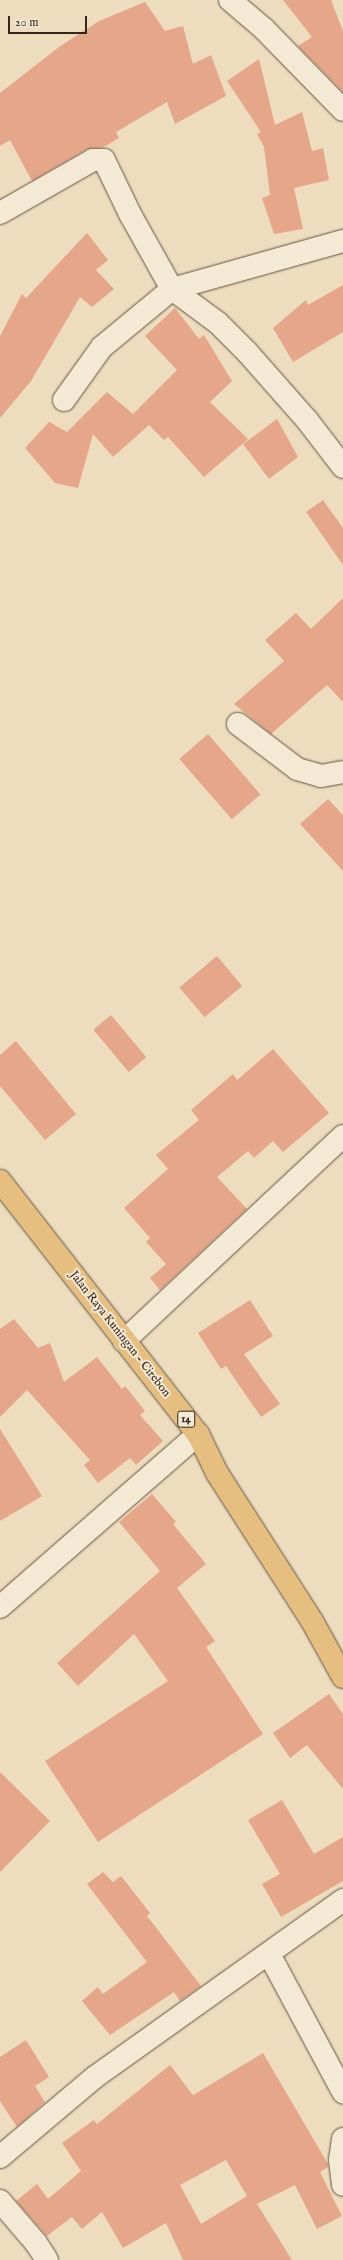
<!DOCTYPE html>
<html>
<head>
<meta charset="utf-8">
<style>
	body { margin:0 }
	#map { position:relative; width:343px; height:2260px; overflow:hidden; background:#edddbe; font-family:"IM FELL English",serif }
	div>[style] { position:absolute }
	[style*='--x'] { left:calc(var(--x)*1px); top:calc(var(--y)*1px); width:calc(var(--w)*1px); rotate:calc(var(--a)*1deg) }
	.building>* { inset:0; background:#e5a689; transform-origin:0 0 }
	.roads { filter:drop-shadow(0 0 1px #635343) drop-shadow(0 0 1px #635343) }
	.street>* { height:22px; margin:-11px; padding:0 11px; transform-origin:11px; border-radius:11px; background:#f3e9d5 }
	.highway>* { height:22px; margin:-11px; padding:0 11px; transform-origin:11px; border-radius:11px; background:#e6be7f }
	span { translate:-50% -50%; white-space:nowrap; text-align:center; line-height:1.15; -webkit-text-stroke:4px #f3e9d5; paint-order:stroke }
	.shield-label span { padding:1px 3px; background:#f3e9d5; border:1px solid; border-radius:3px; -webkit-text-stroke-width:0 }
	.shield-label { font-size:11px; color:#35251a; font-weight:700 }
	.street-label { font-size:12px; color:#35251a }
	.scale { position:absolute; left:8px; top:16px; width:79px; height:18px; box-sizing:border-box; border:2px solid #35251a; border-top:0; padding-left:5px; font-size:12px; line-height:14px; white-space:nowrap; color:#35251a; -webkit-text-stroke:3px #f3e9d5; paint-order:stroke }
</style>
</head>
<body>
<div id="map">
	<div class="building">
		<div style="clip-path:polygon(283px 0,331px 0,343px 31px,343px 92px,298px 46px,312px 37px)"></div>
		<div style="clip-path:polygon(145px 2px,165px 31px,183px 26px,193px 64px,211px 55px,226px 96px,175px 124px,167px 102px,116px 132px,119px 138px,102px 148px,87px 149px,32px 181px,10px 140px,0 146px,0 93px,59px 47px,99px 21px)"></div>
		<div style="clip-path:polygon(259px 59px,275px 125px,302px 112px,312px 151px,323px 148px,329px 180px,294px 188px,303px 229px,274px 234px,262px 198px,270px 195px,264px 147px,257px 134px,261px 132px,227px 81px)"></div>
		<div style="clip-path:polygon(87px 233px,108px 260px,96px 270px,114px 289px,92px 307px,80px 297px,31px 381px,0 418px,0 336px,22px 294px,26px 298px)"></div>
		<div style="clip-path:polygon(343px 285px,343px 332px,293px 362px,273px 328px,306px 300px,308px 305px)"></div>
		<div style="clip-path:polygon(175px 308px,199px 339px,204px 335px,232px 381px,210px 402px,248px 439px,204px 477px,168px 437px,164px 440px,149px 425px,113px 457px,93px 434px,78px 488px,55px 483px,25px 448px,49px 422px,67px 432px,107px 392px,133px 414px,177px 370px,145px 336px)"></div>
		<div style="clip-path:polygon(277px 419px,298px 457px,269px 479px,243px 444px)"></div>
		<div style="clip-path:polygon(323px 500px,343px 528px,343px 565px,306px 512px)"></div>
		<div style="clip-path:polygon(343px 598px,343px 702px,327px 685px,271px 734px,234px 704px,284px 661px,265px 640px,296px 613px,311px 629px)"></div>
		<div style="left:208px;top:734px;width:80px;height:38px;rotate:49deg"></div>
		<div style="clip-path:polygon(328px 799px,343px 815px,343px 871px,300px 824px)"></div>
		<div style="left:217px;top:956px;width:39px;height:49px;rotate:50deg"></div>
		<div style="left:111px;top:1015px;width:55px;height:23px;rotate:50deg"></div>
		<div style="clip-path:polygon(16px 1041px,76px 1114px,45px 1140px,0 1086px,0 1055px)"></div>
		<div style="clip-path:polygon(273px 1049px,329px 1113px,283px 1152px,273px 1141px,254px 1158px,248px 1151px,217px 1177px,247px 1209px,160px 1290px,150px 1278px,166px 1264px,146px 1242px,150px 1238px,124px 1208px,168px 1169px,156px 1155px,199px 1120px,191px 1110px,233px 1074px,237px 1080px)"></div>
		<div style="clip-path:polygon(250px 1300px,273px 1336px,244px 1354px,280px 1404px,261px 1417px,226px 1366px,221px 1369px,198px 1333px)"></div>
		<div style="clip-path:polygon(14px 1319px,38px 1348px,50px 1343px,64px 1382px,97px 1357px,122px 1389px,125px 1386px,145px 1411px,140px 1415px,163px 1441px,136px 1465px,130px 1458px,98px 1483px,84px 1465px,90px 1460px,27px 1390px,0 1417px,0 1329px)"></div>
		<div style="clip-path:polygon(0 1429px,42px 1496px,0 1521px)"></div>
		<div style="clip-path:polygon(152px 1494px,176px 1522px,173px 1524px,206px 1564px,177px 1588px,215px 1641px,206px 1647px,263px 1734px,98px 1842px,45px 1761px,168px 1681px,134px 1634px,78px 1686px,57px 1663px,160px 1571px,119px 1522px)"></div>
		<div style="clip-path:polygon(329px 1694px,343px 1714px,343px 1789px,307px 1745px,290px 1758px,273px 1733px)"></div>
		<div style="clip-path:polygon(0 1772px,50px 1821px,0 1872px)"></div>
		<div style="clip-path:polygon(282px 1800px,314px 1854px,343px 1837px,343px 1881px,281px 1917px,262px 1884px,280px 1874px,248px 1820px)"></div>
		<div style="clip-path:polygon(103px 1872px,113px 1882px,121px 1876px,150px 1913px,147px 1916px,201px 1986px,180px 2001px,174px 1992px,110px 2035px,82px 2001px,98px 1987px,103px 1994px,147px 1962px,87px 1884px)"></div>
		<div style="clip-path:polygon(26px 2040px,49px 2077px,35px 2086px,45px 2102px,17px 2127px,0 2101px,0 2057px)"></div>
		<div style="clip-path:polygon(evenodd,263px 2053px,328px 2164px,328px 2167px,320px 2172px,342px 2216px,317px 2229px,295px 2185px,257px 2204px,292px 2260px,183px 2260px,166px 2223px,123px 2248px,102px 2212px,82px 2229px,72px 2217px,47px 2236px,16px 2201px,37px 2184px,48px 2199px,81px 2171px,62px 2143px,94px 2120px,97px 2124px,170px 2065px,193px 2095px,263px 2053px,226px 2160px,247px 2196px,201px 2224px,180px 2185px,226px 2160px)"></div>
	</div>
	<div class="roads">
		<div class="street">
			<div style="--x:230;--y:0;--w:45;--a:40.5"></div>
			<div style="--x:264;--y:29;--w:113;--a:45.7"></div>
			<div style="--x:0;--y:213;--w:107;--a:-29.7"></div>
			<div style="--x:93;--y:160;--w:11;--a:0"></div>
			<div style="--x:104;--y:160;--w:60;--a:64.3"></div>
			<div style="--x:130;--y:214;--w:86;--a:60.8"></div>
			<div style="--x:172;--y:289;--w:57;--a:36.5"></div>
			<div style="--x:218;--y:323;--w:41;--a:45"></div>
			<div style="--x:247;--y:352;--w:91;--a:48.6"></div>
			<div style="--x:307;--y:420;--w:59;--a:52.5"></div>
			<div style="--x:64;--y:400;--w:65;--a:-54.4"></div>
			<div style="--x:102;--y:347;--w:91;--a:-39.6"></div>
			<div style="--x:172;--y:289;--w:178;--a:-15.7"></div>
			<div style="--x:238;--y:724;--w:74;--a:37.3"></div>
			<div style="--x:297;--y:769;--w:25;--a:16"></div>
			<div style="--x:321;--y:776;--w:22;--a:-10"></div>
			<div style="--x:124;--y:1341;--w:300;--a:-43.1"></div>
			<div style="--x:0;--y:1607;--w:263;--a:-41.1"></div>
			<div style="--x:269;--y:1954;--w:157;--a:61.8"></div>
			<div style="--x:343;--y:2139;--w:21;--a:98"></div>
			<div style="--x:340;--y:2160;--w:25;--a:83"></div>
			<div style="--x:0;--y:2157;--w:124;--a:-40.1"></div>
			<div style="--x:95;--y:2077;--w:305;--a:-35.5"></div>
			<div style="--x:0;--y:2201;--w:55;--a:49.4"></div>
			<div style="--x:36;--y:2243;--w:20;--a:57"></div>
		</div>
		<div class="highway">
			<div style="--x:0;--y:1181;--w:321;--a:52"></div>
			<div style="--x:198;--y:1434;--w:43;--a:64"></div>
			<div style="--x:217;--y:1473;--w:176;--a:57.3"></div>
			<div style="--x:312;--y:1621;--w:64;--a:61"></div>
		</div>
	</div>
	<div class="shield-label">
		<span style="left:186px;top:1419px">14</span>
	</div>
	<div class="street-label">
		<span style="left:120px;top:1334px;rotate:52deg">Jalan Raya Kuningan - Cirebon</span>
	</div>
	<div class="scale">20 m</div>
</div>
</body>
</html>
